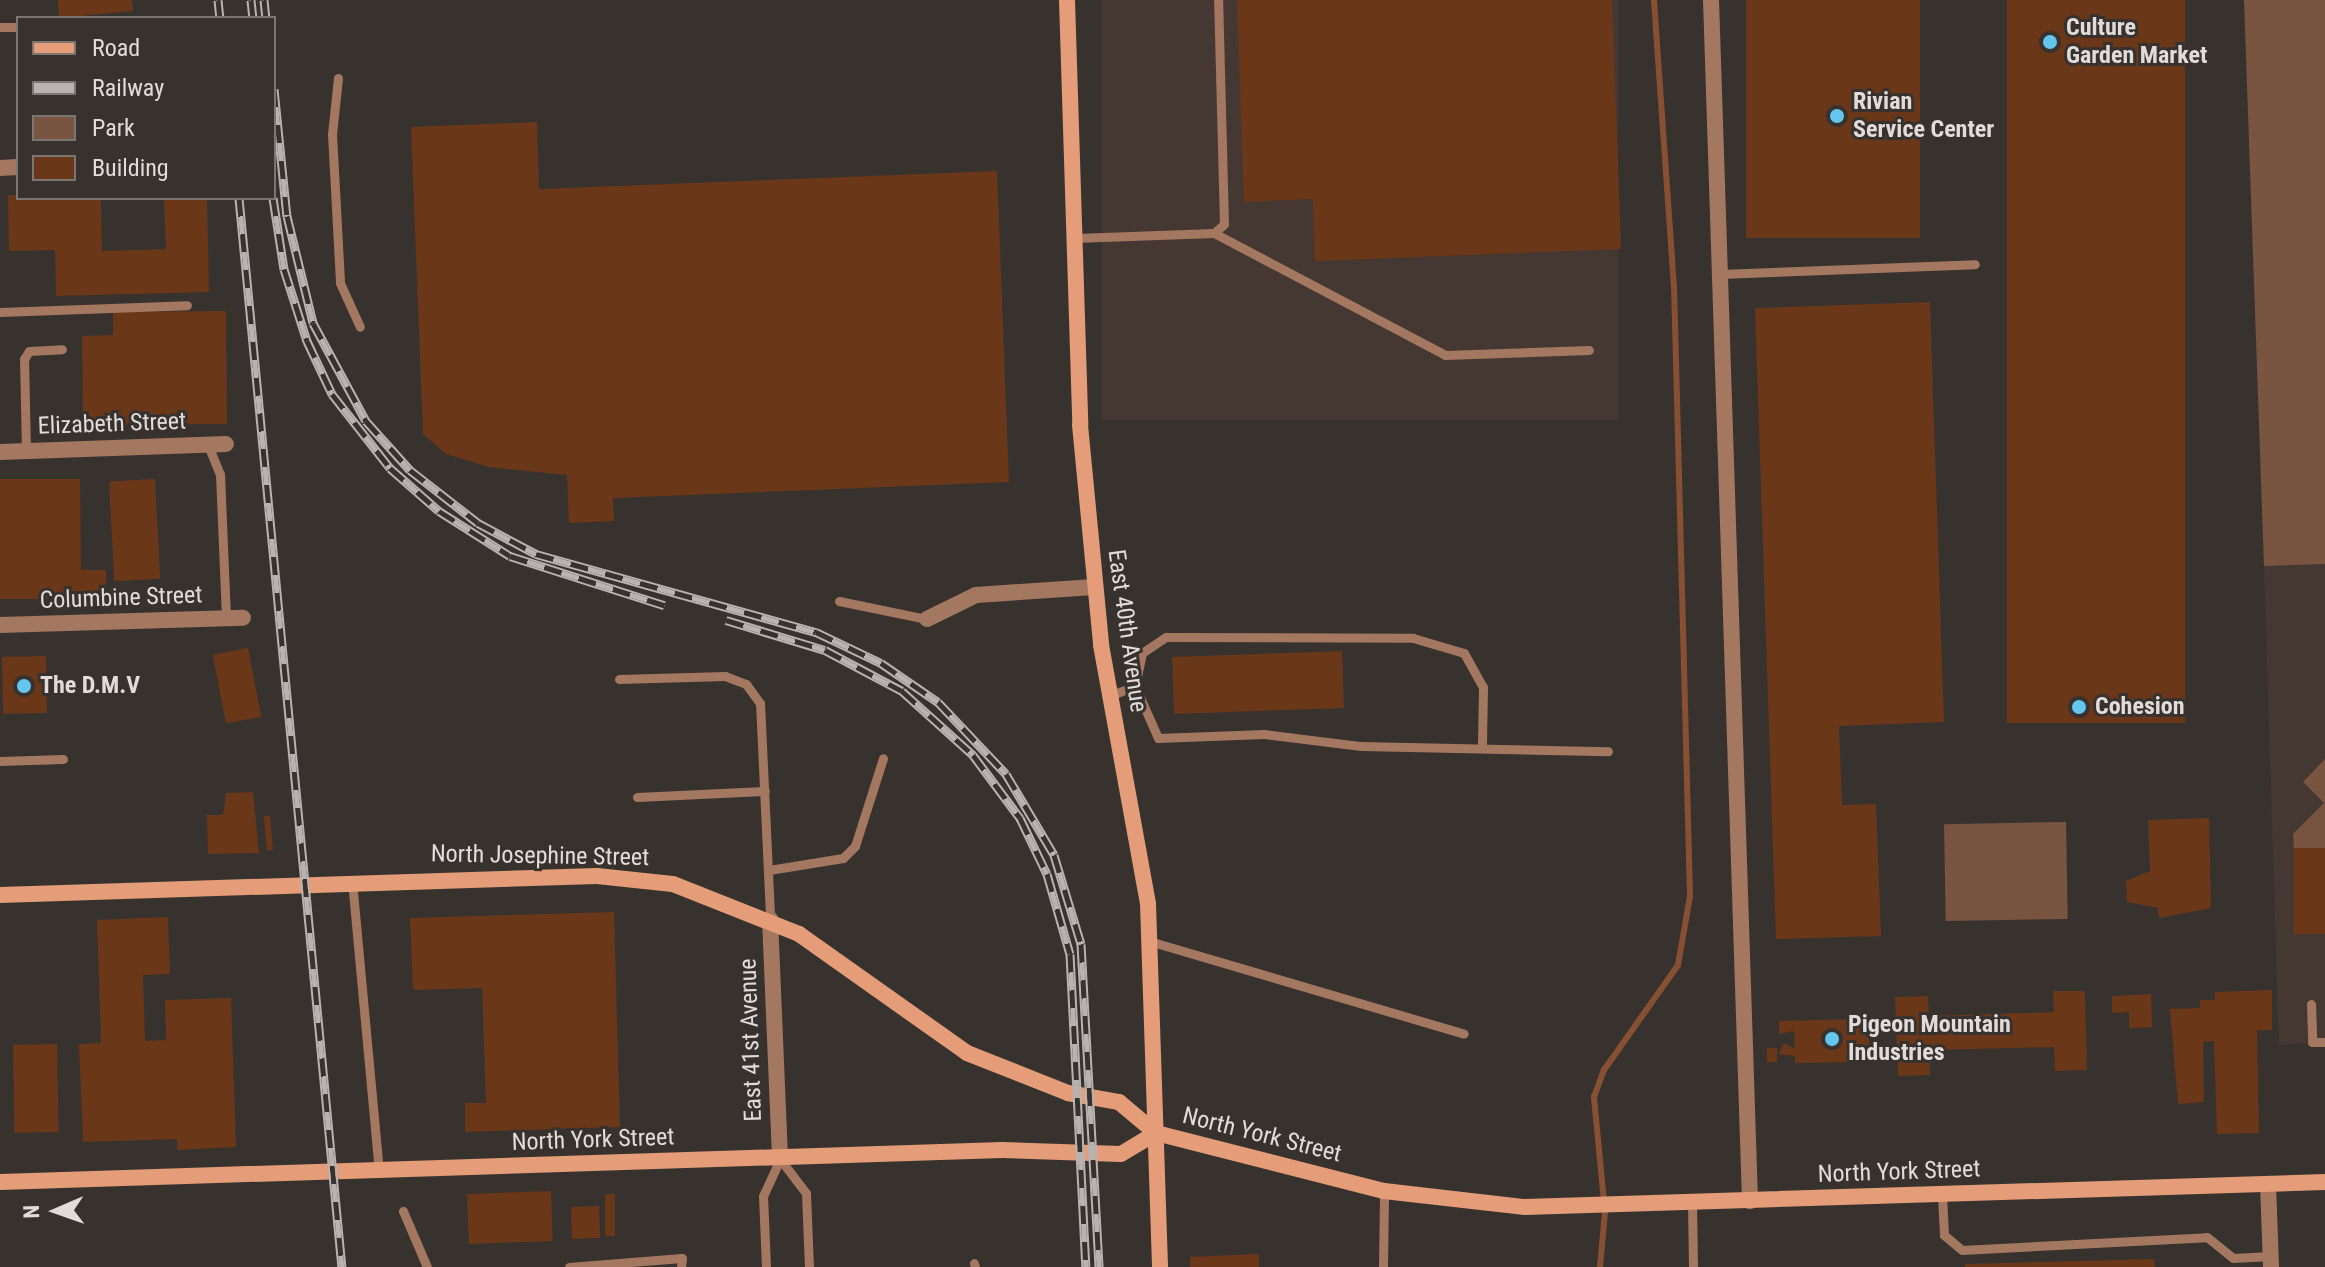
<!DOCTYPE html>
<html>
<head>
<meta charset="utf-8">
<style>
	body { margin:0 }
	#map { position:relative; width:2325px; height:1267px; overflow:hidden; background:#38322f; font-family:"Roboto Condensed",sans-serif }
	div>[style] { position:absolute }
	[style*='--x'] { left:calc(var(--x)*1px); top:calc(var(--y)*1px); width:calc(var(--w)*1px); rotate:calc(var(--a)*1deg) }
	.built>* { inset:0; background:#453832; transform-origin:0 0 }
	.green>* { inset:0; background:#785441; transform-origin:0 0 }
	.stream>* { height:6px; margin:-3px; padding:0 3px; transform-origin:3px; border-radius:3px; background:#875032 }
	.building>* { inset:0; background:#6b3719; transform-origin:0 0 }
	.lane>* { height:9px; margin:-4.5px; padding:0 4.5px; transform-origin:4.5px; border-radius:4.5px; background:#a47760 }
	.street>* { height:16px; margin:-8px; padding:0 8px; transform-origin:8px; border-radius:8px; background:#a47760 }
	.secondary>* { height:16px; margin:-8px; padding:0 8px; transform-origin:8px; border-radius:8px; background:#e49d78 }
	.rail>* { height:9px; margin-top:-4.5px; transform-origin:0; background:repeating-linear-gradient(90deg,#38322f 0 18px,#b8b3b1 0 36px); box-sizing:border-box; border-block:2px solid #b8b3b1 }
	.dots>* { width:22px; height:22px; translate:-50% -50%; box-sizing:border-box; border:4px solid #38322f; border-radius:50% }
	span { translate:-50% -50%; white-space:nowrap; text-align:center; line-height:1.15; -webkit-text-stroke:6px #38322f; paint-order:stroke }
	.poi-label { font-size:24px; color:#e1dcda; font-weight:700 }
	.left { translate:0 -50%; text-align:left }
	.street-label { font-size:24px; color:#e1dcda }
	.legend { position:absolute; left:16px; top:16px; width:260px; height:184px; box-sizing:border-box; background:#38322f; border:2px solid #7c7673; margin:0; padding:10px 14px; list-style:none; font-size:24px; color:#e1dcda }
	.legend li { display:flex; align-items:center; gap:16px; height:40px }
	.legend b { width:40px; border:2px solid #7c7673 }
	.north { position:absolute; left:16px; top:1171px; width:80px; height:80px; -webkit-text-stroke:6px #38322f; paint-order:stroke; rotate:268deg; font-size:22px; font-weight:700; line-height:32px; text-align:center; color:#e1dcda }
	.north::after { content:''; display:block; margin:auto; width:28px; height:36px; background:#e1dcda; clip-path:polygon(50% 0,100% 100%,50% 72%,0 100%) }
</style>
</head>
<body>
<div id="map">
	<div class="built">
		<div style="left:1102px;top:0;width:516px;height:420px"></div>
		<div style="clip-path:polygon(2325px 564px,2325px 1042px,2279px 1045px,2264px 566px)"></div>
	</div>
	<div class="green">
		<div style="clip-path:polygon(2244px 0,2325px 0,2325px 564px,2264px 566px)"></div>
		<div style="clip-path:polygon(2325px 759px,2325px 848px,2294px 849px,2293px 834px,2324px 803px,2303px 782px)"></div>
		<div style="left:2066px;top:822px;width:97px;height:122px;rotate:89deg"></div>
	</div>
	<div class="stream">
		<div style="--x:1600;--y:1267;--w:55;--a:-84.8"></div>
		<div style="--x:1605;--y:1212;--w:116;--a:-95.5"></div>
		<div style="--x:1594;--y:1097;--w:29;--a:-70"></div>
		<div style="--x:1604;--y:1070;--w:128;--a:-54.8"></div>
		<div style="--x:1678;--y:965;--w:70;--a:-80.1"></div>
		<div style="--x:1690;--y:896;--w:609;--a:-91.5"></div>
		<div style="--x:1674;--y:287;--w:288;--a:-94"></div>
	</div>
	<div class="building">
		<div style="clip-path:polygon(58px 0,132px 0,133px 11px,59px 18px)"></div>
		<div style="clip-path:polygon(1237px 0,1612px 0,1621px 249px,1315px 261px,1313px 199px,1244px 202px)"></div>
		<div style="left:1746px;top:0;width:174px;height:238px"></div>
		<div style="left:2007px;top:0;width:178px;height:723px"></div>
		<div style="clip-path:polygon(537px 122px,539px 189px,997px 171px,1009px 482px,613px 498px,614px 521px,569px 523px,567px 475px,489px 467px,446px 454px,423px 434px,411px 127px)"></div>
		<div style="clip-path:polygon(8px 195px,101px 198px,102px 251px,166px 249px,164px 198px,207px 198px,209px 292px,56px 296px,55px 250px,9px 251px)"></div>
		<div style="clip-path:polygon(1930px 302px,1944px 722px,1839px 726px,1842px 805px,1876px 804px,1881px 936px,1776px 939px,1755px 308px)"></div>
		<div style="clip-path:polygon(226px 311px,227px 424px,83px 425px,82px 336px,113px 335px,113px 312px)"></div>
		<div style="clip-path:polygon(0 479px,80px 479px,81px 570px,106px 570px,106px 599px,0 599px)"></div>
		<div style="left:155px;top:479px;width:100px;height:46px;rotate:87deg"></div>
		<div style="left:248px;top:648px;width:70px;height:36px;rotate:79deg"></div>
		<div style="left:1342px;top:651px;width:57px;height:170px;rotate:88deg"></div>
		<div style="left:46px;top:656px;width:57px;height:44px;rotate:89deg"></div>
		<div style="clip-path:polygon(253px 792px,259px 853px,208px 854px,207px 815px,223px 815px,226px 793px)"></div>
		<div style="left:270px;top:816px;width:34px;height:6px;rotate:85deg"></div>
		<div style="clip-path:polygon(2209px 818px,2211px 908px,2159px 918px,2158px 908px,2127px 902px,2126px 881px,2150px 871px,2148px 820px)"></div>
		<div style="left:2325px;top:848px;width:86px;height:31px;rotate:90deg"></div>
		<div style="clip-path:polygon(614px 912px,620px 1127px,465px 1132px,465px 1103px,486px 1103px,482px 988px,413px 990px,410px 918px)"></div>
		<div style="clip-path:polygon(168px 917px,170px 974px,143px 975px,145px 1041px,166px 1040px,165px 1000px,231px 998px,236px 1147px,177px 1150px,177px 1139px,83px 1142px,79px 1044px,101px 1043px,97px 920px)"></div>
		<div style="clip-path:polygon(2272px 990px,2272px 1030px,2257px 1030px,2259px 1133px,2217px 1134px,2214px 1041px,2203px 1042px,2204px 1102px,2178px 1104px,2170px 1009px,2200px 1008px,2200px 1000px,2215px 1000px,2215px 992px)"></div>
		<div style="clip-path:polygon(2053px 991px,2085px 991px,2087px 1070px,2055px 1071px,2054px 1047px,1929px 1050px,1930px 1075px,1898px 1076px,1895px 997px,1928px 996px,1929px 1016px,2054px 1012px)"></div>
		<div style="clip-path:polygon(2151px 994px,2152px 1027px,2129px 1028px,2129px 1012px,2112px 1013px,2112px 996px)"></div>
		<div style="clip-path:polygon(1892px 1018px,1892px 1034px,1869px 1035px,1870px 1062px,1795px 1063px,1795px 1056px,1779px 1054px,1784px 1043px,1795px 1049px,1794px 1031px,1779px 1034px,1779px 1021px)"></div>
		<div style="left:57px;top:1044px;width:88px;height:44px;rotate:89deg"></div>
		<div style="left:1767px;top:1048px;width:10px;height:14px"></div>
		<div style="left:551px;top:1191px;width:50px;height:84px;rotate:88deg"></div>
		<div style="left:605px;top:1194px;width:10px;height:42px"></div>
		<div style="left:599px;top:1206px;width:32px;height:28px;rotate:88deg"></div>
		<div style="clip-path:polygon(1259px 1254px,1259px 1267px,1190px 1267px,1190px 1257px)"></div>
		<div style="clip-path:polygon(2154px 1259px,2155px 1267px,1965px 1267px,1965px 1264px)"></div>
	</div>
	<div class="lane">
		<div style="--x:0;--y:27;--w:18;--a:0"></div>
		<div style="--x:338;--y:78;--w:56;--a:96.1"></div>
		<div style="--x:332;--y:134;--w:149;--a:86.9"></div>
		<div style="--x:340;--y:283;--w:48;--a:65.6"></div>
		<div style="--x:1214;--y:233;--w:261;--a:27.8"></div>
		<div style="--x:1445;--y:355;--w:144;--a:-2"></div>
		<div style="--x:1075;--y:238;--w:139;--a:-2.1"></div>
		<div style="--x:1214;--y:233;--w:13;--a:-42"></div>
		<div style="--x:1224;--y:224;--w:224;--a:-91.5"></div>
		<div style="--x:1720;--y:274;--w:255;--a:-2.2"></div>
		<div style="--x:0;--y:312;--w:187;--a:-2.1"></div>
		<div style="--x:208;--y:445;--w:31;--a:68"></div>
		<div style="--x:220;--y:474;--w:144;--a:87.6"></div>
		<div style="--x:26;--y:452;--w:93;--a:-91.2"></div>
		<div style="--x:24;--y:359;--w:9;--a:-58"></div>
		<div style="--x:29;--y:351;--w:33;--a:-3"></div>
		<div style="--x:839;--y:601;--w:90;--a:11.6"></div>
		<div style="--x:619;--y:679;--w:106;--a:-1.6"></div>
		<div style="--x:725;--y:676;--w:22;--a:21"></div>
		<div style="--x:746;--y:684;--w:24;--a:54"></div>
		<div style="--x:760;--y:703;--w:216;--a:87.3"></div>
		<div style="--x:1135;--y:686;--w:57;--a:66.1"></div>
		<div style="--x:1158;--y:738;--w:106;--a:-2.2"></div>
		<div style="--x:1264;--y:734;--w:98;--a:7.1"></div>
		<div style="--x:1361;--y:746;--w:247;--a:1.2"></div>
		<div style="--x:1109;--y:696;--w:28;--a:-21"></div>
		<div style="--x:1135;--y:686;--w:34;--a:-78"></div>
		<div style="--x:1142;--y:653;--w:29;--a:-34"></div>
		<div style="--x:1166;--y:637;--w:247;--a:0.2"></div>
		<div style="--x:1413;--y:638;--w:53;--a:16.4"></div>
		<div style="--x:1464;--y:653;--w:39;--a:61"></div>
		<div style="--x:1483;--y:687;--w:58;--a:91"></div>
		<div style="--x:0;--y:761;--w:63;--a:-1.8"></div>
		<div style="--x:637;--y:797;--w:128;--a:-2.7"></div>
		<div style="--x:769;--y:870;--w:75;--a:-9.2"></div>
		<div style="--x:843;--y:858;--w:17;--a:-45"></div>
		<div style="--x:855;--y:846;--w:92;--a:-72.3"></div>
		<div style="--x:352;--y:881;--w:291;--a:84.7"></div>
		<div style="--x:1149;--y:941;--w:328;--a:16.4"></div>
		<div style="--x:2311;--y:1004;--w:38;--a:88"></div>
		<div style="--x:2312;--y:1042;--w:13;--a:0"></div>
		<div style="--x:1942;--y:1195;--w:40;--a:87.1"></div>
		<div style="--x:1944;--y:1235;--w:23;--a:40"></div>
		<div style="--x:1962;--y:1250;--w:245;--a:-3"></div>
		<div style="--x:2207;--y:1237;--w:33;--a:39"></div>
		<div style="--x:2233;--y:1258;--w:38;--a:-3"></div>
		<div style="--x:1692;--y:1203;--w:64;--a:89.1"></div>
		<div style="--x:403;--y:1211;--w:61;--a:66.8"></div>
		<div style="--x:974;--y:1263;--w:4;--a:76"></div>
		<div style="--x:569;--y:1267;--w:113;--a:-4.6"></div>
		<div style="--x:682;--y:1258;--w:9;--a:96"></div>
		<div style="--x:766;--y:1267;--w:71;--a:-92.4"></div>
		<div style="--x:763;--y:1196;--w:41;--a:-65.3"></div>
		<div style="--x:780;--y:1159;--w:43;--a:52.6"></div>
		<div style="--x:806;--y:1193;--w:74;--a:87.7"></div>
		<div style="--x:1383;--y:1267;--w:76;--a:-89.2"></div>
	</div>
	<div class="street">
		<div style="--x:1711;--y:0;--w:1202;--a:88.14"></div>
		<div style="--x:0;--y:168;--w:18;--a:-3"></div>
		<div style="--x:0;--y:452;--w:226;--a:-2"></div>
		<div style="--x:927;--y:619;--w:55;--a:-26.1"></div>
		<div style="--x:976;--y:595;--w:118;--a:-3.9"></div>
		<div style="--x:0;--y:625;--w:243;--a:-1.7"></div>
		<div style="--x:770;--y:919;--w:240;--a:87.6"></div>
		<div style="--x:2268;--y:1184;--w:83;--a:87.9"></div>
	</div>
	<div class="secondary">
		<div style="--x:1067;--y:0;--w:425;--a:88.2"></div>
		<div style="--x:1080;--y:425;--w:221;--a:84.5"></div>
		<div style="--x:1101;--y:645;--w:263;--a:79.7"></div>
		<div style="--x:1148;--y:904;--w:363;--a:88.1"></div>
		<div style="--x:0;--y:895;--w:597;--a:-1.82"></div>
		<div style="--x:597;--y:876;--w:76;--a:6"></div>
		<div style="--x:673;--y:884;--w:136;--a:21.6"></div>
		<div style="--x:799;--y:934;--w:206;--a:35.3"></div>
		<div style="--x:967;--y:1053;--w:109;--a:21.6"></div>
		<div style="--x:1068;--y:1093;--w:52;--a:10"></div>
		<div style="--x:1119;--y:1102;--w:48;--a:40"></div>
		<div style="--x:0;--y:1182;--w:1003;--a:-1.83"></div>
		<div style="--x:1002;--y:1150;--w:119;--a:1.9"></div>
		<div style="--x:1121;--y:1154;--w:41;--a:-31"></div>
		<div style="--x:1156;--y:1133;--w:235;--a:14.3"></div>
		<div style="--x:1384;--y:1191;--w:142;--a:6.5"></div>
		<div style="--x:1525;--y:1207;--w:800;--a:-1.79"></div>
	</div>
	<div class="rail">
		<div style="--x:218;--y:0;--w:18;--a:84"></div>
		<div style="--x:251;--y:0;--w:18;--a:84"></div>
		<div style="--x:264;--y:0;--w:18;--a:84"></div>
		<div style="--x:274;--y:89;--w:128;--a:84.2"></div>
		<div style="--x:287;--y:216;--w:110;--a:76.3"></div>
		<div style="--x:313;--y:323;--w:111;--a:61.6"></div>
		<div style="--x:366;--y:421;--w:66;--a:48.1"></div>
		<div style="--x:410;--y:470;--w:86;--a:37.9"></div>
		<div style="--x:478;--y:523;--w:66;--a:28.1"></div>
		<div style="--x:536;--y:554;--w:291;--a:15.6"></div>
		<div style="--x:816;--y:632;--w:72;--a:25.5"></div>
		<div style="--x:881;--y:663;--w:69;--a:34.4"></div>
		<div style="--x:938;--y:702;--w:99;--a:46.6"></div>
		<div style="--x:1006;--y:774;--w:94;--a:59.3"></div>
		<div style="--x:1054;--y:855;--w:93;--a:73.1"></div>
		<div style="--x:1081;--y:944;--w:324;--a:86.8"></div>
		<div style="--x:239;--y:198;--w:1074;--a:84.5"></div>
		<div style="--x:273;--y:198;--w:72;--a:81.2"></div>
		<div style="--x:284;--y:269;--w:76;--a:72.3"></div>
		<div style="--x:307;--y:341;--w:59;--a:64.7"></div>
		<div style="--x:332;--y:394;--w:94;--a:51.9"></div>
		<div style="--x:390;--y:468;--w:65;--a:41.3"></div>
		<div style="--x:439;--y:511;--w:84;--a:32.4"></div>
		<div style="--x:510;--y:556;--w:162;--a:17.7"></div>
		<div style="--x:726;--y:620;--w:103;--a:16.9"></div>
		<div style="--x:825;--y:650;--w:87;--a:28"></div>
		<div style="--x:902;--y:691;--w:96;--a:42"></div>
		<div style="--x:973;--y:755;--w:79;--a:53.3"></div>
		<div style="--x:1020;--y:818;--w:62;--a:64.3"></div>
		<div style="--x:1047;--y:874;--w:83;--a:74"></div>
		<div style="--x:1070;--y:954;--w:313;--a:87.1"></div>
	</div>
	<div class="dots">
		<div style="left:2050px;top:42px;background:#64c5ee"></div>
		<div style="left:1837px;top:116px;background:#64c5ee"></div>
		<div style="left:24px;top:686px;background:#64c5ee"></div>
		<div style="left:2079px;top:707px;background:#64c5ee"></div>
		<div style="left:1832px;top:1039px;background:#64c5ee"></div>
	</div>
	<div class="poi-label">
		<span class="left" style="left:2066px;top:42px">Culture<br>Garden Market</span>
		<span class="left" style="left:1853px;top:116px">Rivian<br>Service Center</span>
		<span class="left" style="left:40px;top:686px">The D.M.V</span>
		<span class="left" style="left:2095px;top:707px">Cohesion</span>
		<span class="left" style="left:1848px;top:1039px">Pigeon Mountain<br>Industries</span>
	</div>
	<div class="street-label">
		<span style="left:112px;top:424px;rotate:-2deg">Elizabeth Street</span>
		<span style="left:121px;top:598px;rotate:-2deg">Columbine Street</span>
		<span style="left:1127px;top:631px;rotate:82deg">East 40th Avenue</span>
		<span style="left:540px;top:856px;rotate:1deg">North Josephine Street</span>
		<span style="left:751px;top:1040px;rotate:-92deg">East 41st Avenue</span>
		<span style="left:1262px;top:1135px;rotate:14deg">North York Street</span>
		<span style="left:593px;top:1140px;rotate:-2deg">North York Street</span>
		<span style="left:1899px;top:1172px;rotate:-2deg">North York Street</span>
	</div>
	<ul class="legend">
	<li><b style="height:10px;background:#e49d78"></b>Road</li>
	<li><b style="height:10px;background:#b8b3b1"></b>Railway</li>
	<li><b style="height:22px;background:#785441"></b>Park</li>
	<li><b style="height:22px;background:#6b3719"></b>Building</li>
	</ul>
	<div class="north">N</div>
</div>
</body>
</html>
